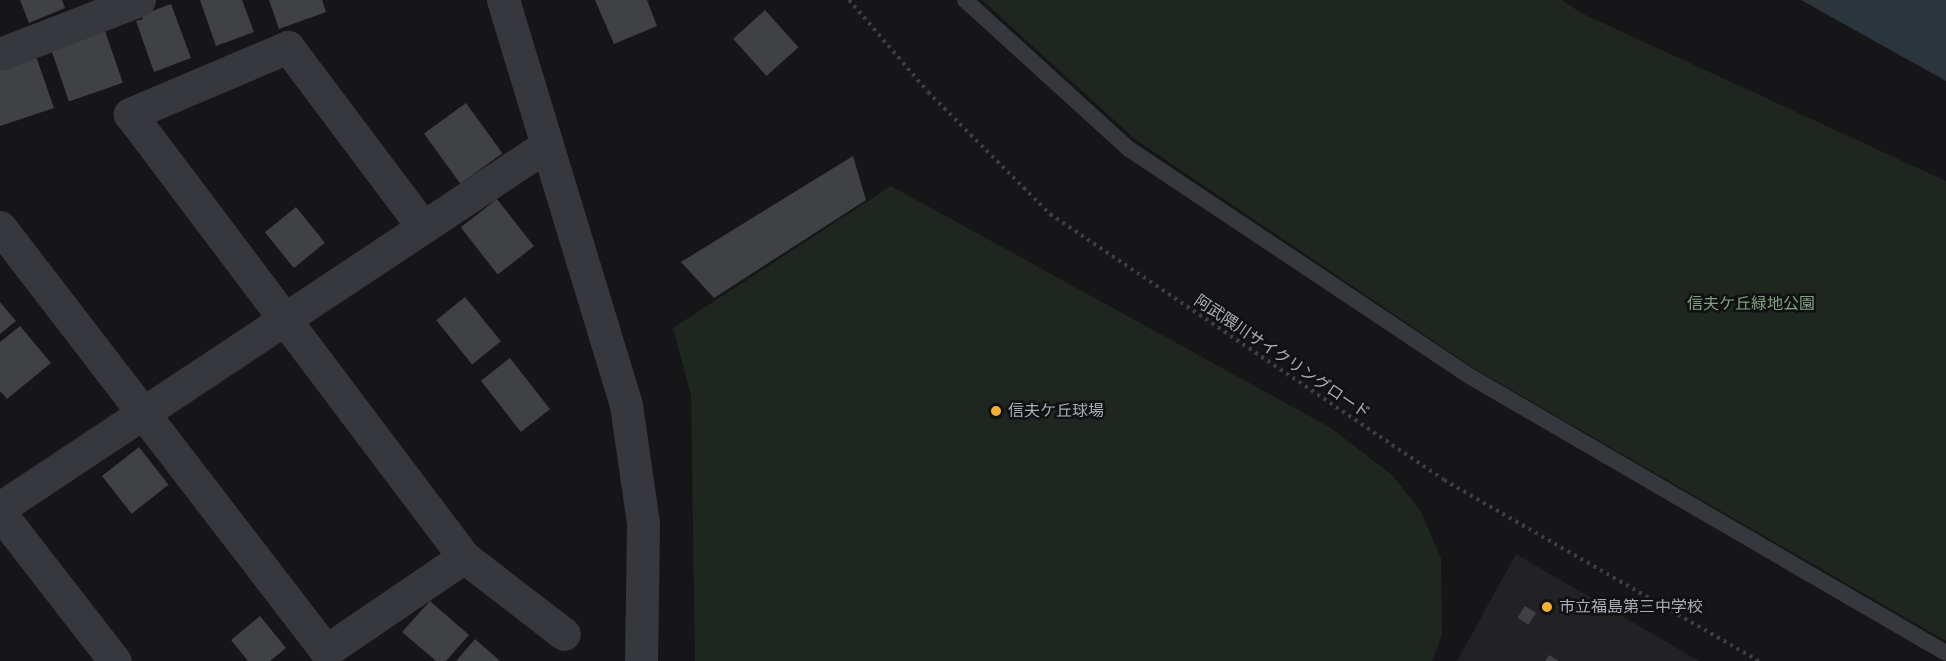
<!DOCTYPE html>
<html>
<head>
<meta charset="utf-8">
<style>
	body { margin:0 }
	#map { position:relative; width:1946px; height:661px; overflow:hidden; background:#161618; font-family:"Source Sans 3","Noto Sans JP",sans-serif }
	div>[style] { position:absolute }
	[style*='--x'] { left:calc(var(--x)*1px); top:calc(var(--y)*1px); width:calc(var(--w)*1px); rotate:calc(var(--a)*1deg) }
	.built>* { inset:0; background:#222225 }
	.green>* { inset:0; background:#1e261f }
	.water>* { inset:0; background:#2c353c }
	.building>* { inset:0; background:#404145; transform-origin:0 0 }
	.path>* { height:4px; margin-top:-2px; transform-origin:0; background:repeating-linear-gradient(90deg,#3d3f44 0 3px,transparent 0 7.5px) }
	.service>* { height:16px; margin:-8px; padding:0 8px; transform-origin:8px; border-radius:8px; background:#37383d }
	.minor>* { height:33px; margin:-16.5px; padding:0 16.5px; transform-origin:16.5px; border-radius:16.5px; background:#37383d }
	.tertiary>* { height:33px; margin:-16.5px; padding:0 16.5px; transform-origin:16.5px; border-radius:16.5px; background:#37383d }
	.dots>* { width:16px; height:16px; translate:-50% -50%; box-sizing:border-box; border:3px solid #111113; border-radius:50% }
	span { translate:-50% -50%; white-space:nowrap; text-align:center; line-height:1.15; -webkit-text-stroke:5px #111113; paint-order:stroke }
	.park-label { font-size:16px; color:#7fa381 }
	.street-label { font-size:16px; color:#a8adb8 }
	.poi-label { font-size:16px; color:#a8adb8 }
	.left { translate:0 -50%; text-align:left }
</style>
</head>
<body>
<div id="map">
	<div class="built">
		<div style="clip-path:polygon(1516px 554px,1699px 661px,1457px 661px)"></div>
	</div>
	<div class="green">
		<div style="clip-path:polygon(982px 0,1562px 0,1581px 13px,1946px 181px,1946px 641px,1475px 369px,1135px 139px)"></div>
		<div style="clip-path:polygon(891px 186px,1331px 428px,1392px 475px,1420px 510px,1441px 558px,1442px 635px,1432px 661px,695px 661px,691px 395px,673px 328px)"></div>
	</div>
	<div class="water">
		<div style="clip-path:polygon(1801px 0,1946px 0,1946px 81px)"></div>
	</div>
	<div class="building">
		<div style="clip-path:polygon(20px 0,62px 0,65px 8px,29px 23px)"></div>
		<div style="clip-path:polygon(200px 0,242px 0,254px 32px,216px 46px)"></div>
		<div style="clip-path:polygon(269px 0,322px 0,326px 12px,279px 29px)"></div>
		<div style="clip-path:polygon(595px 0,647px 0,657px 26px,614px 44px)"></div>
		<div style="clip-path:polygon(171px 4px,191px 58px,154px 72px,136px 21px,143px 19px,141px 15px)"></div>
		<div style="left:765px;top:10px;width:50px;height:43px;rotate:48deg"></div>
		<div style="left:104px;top:28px;width:58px;height:57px;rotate:71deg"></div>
		<div style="clip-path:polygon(36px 56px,54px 108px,0 126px,0 69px)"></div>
		<div style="left:466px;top:103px;width:62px;height:52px;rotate:54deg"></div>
		<div style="clip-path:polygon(853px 156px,866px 200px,714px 298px,681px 262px)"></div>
		<div style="left:497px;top:199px;width:60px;height:46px;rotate:52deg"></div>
		<div style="left:296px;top:207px;width:46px;height:40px;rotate:51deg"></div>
		<div style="left:465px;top:297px;width:57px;height:37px;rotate:51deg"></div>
		<div style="clip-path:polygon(0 302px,16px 321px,0 334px)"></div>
		<div style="clip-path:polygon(20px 326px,51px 363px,7px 399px,0 391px,0 342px)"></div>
		<div style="left:510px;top:358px;width:65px;height:37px;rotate:52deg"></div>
		<div style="left:139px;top:447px;width:48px;height:47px;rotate:52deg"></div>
		<div style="clip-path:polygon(430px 601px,469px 635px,446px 661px,436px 661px,402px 632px)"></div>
		<div style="left:1525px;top:606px;width:13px;height:14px;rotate:32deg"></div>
		<div style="clip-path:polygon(260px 616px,286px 648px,270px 661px,248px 661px,231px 640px)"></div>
		<div style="clip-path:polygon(475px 639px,500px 661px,456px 661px)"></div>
		<div style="clip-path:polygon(1549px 655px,1559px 661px,1545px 661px)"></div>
	</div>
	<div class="path">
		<div style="--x:849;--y:0;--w:121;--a:49.3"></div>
		<div style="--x:928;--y:92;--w:173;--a:45"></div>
		<div style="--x:1050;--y:214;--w:475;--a:34"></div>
		<div style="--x:1444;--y:480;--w:363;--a:29.9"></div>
	</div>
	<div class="service">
		<div style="--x:965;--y:0;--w:222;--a:42.3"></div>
		<div style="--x:1129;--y:149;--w:411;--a:33.7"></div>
		<div style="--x:1471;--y:377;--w:549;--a:30.16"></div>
	</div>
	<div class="minor">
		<div style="--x:0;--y:54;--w:149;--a:-21.2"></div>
		<div style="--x:0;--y:227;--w:535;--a:52.44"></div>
		<div style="--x:326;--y:651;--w:167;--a:-34.3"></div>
		<div style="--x:423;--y:227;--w:225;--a:-126.9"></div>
		<div style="--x:288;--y:47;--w:172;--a:157"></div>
		<div style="--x:130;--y:114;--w:555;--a:52.99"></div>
		<div style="--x:464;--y:557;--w:126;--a:37.6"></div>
		<div style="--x:0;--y:508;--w:656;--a:-33.57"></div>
		<div style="--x:0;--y:513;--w:187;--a:52.2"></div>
	</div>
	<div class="tertiary">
		<div style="--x:503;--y:0;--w:423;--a:73.1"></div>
		<div style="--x:626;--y:405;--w:119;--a:81.8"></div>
		<div style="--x:643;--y:523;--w:138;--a:90.8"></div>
	</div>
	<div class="dots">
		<div style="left:996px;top:411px;background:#f2b134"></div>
		<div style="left:1547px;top:607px;background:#f2b134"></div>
	</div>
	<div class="park-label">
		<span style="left:1751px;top:304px">信夫ケ丘緑地公園</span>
	</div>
	<div class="street-label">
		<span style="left:1282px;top:357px;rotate:34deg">阿武隈川サイクリングロード</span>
	</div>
	<div class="poi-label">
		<span class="left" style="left:1008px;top:411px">信夫ケ丘球場</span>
		<span class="left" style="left:1559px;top:607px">市立福島第三中学校</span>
	</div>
</div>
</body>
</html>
